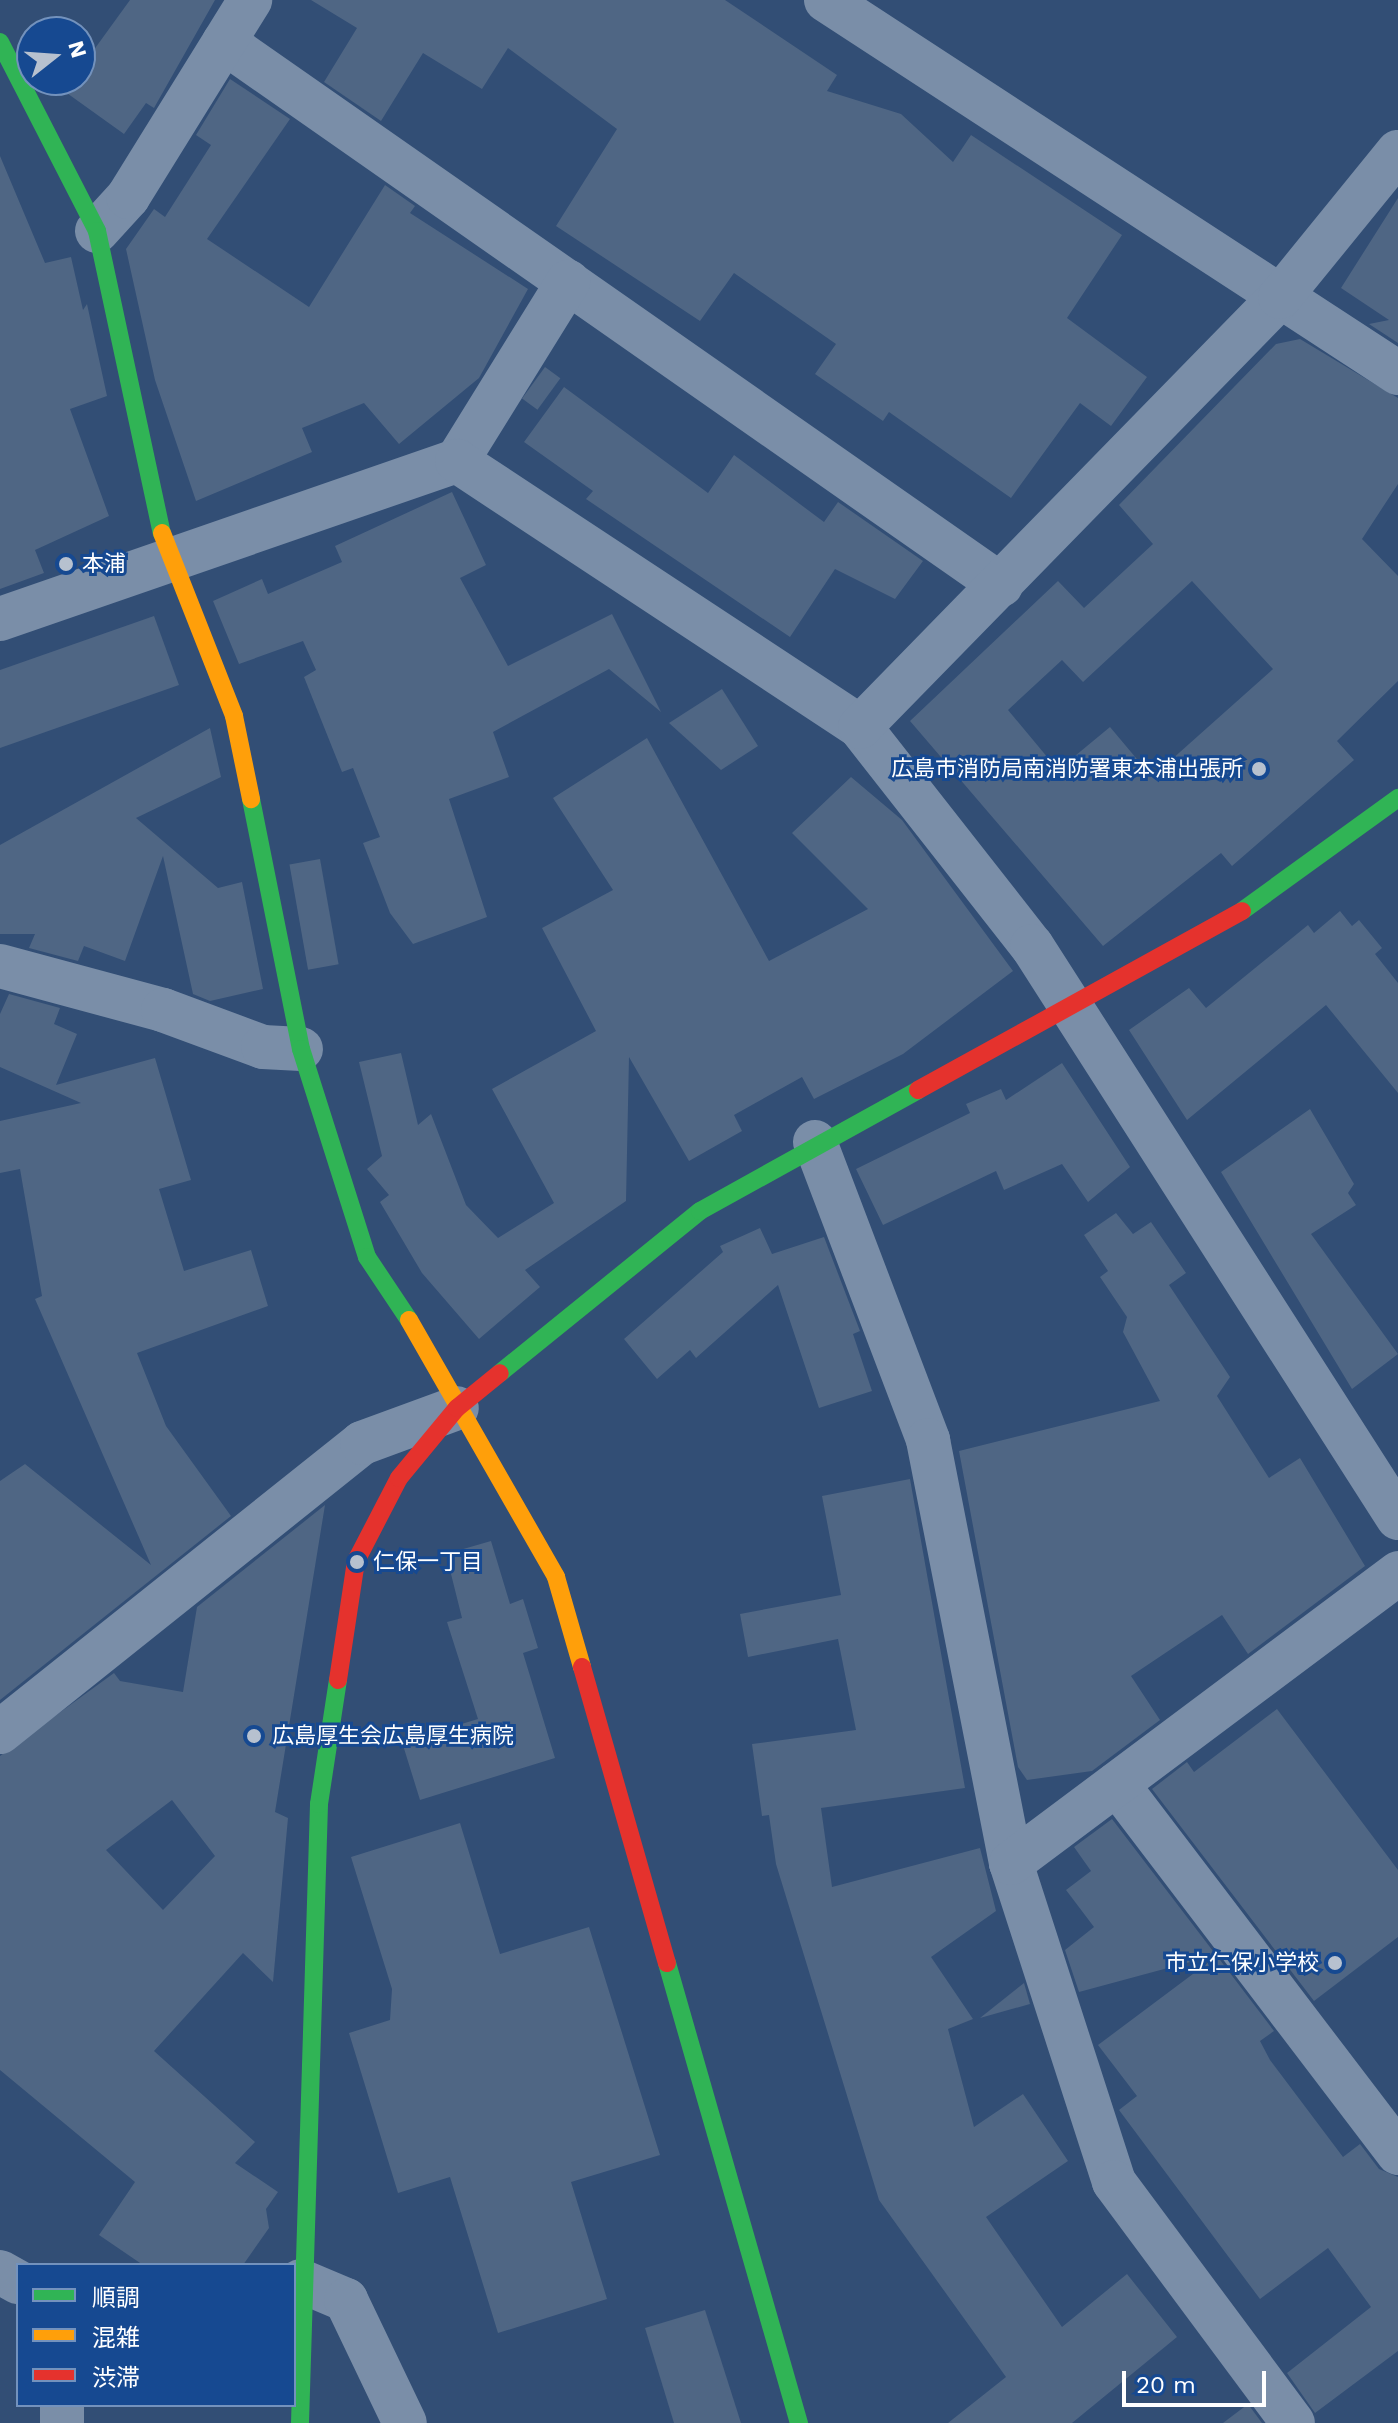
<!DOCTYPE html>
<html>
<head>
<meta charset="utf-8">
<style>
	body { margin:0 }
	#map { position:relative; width:1398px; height:2423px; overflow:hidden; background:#324e75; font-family:"Work Sans","Noto Sans JP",sans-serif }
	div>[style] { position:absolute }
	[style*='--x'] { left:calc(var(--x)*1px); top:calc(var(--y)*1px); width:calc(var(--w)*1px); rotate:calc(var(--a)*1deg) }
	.building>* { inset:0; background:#4f6684; transform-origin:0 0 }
	.street>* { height:44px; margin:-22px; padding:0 22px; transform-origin:22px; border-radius:22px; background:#7a8ea8 }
	.fast>* { height:18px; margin:-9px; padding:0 9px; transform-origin:9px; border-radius:9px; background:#30b455 }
	.slow>* { height:18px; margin:-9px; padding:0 9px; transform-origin:9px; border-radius:9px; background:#ff9f0a }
	.jam>* { height:18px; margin:-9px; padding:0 9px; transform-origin:9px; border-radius:9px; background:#e5322d }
	.dots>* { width:22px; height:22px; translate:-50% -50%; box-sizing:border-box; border:4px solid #164991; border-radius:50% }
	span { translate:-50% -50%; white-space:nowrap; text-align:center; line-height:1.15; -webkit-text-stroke:6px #164991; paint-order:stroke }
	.poi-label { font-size:22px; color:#fff }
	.left { translate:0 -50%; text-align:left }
	.right { translate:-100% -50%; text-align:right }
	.legend { position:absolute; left:16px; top:2263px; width:280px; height:144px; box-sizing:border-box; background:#164991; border:2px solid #7392bd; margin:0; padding:10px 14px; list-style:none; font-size:24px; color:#fff }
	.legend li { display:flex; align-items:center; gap:16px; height:40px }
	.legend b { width:40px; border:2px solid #7392bd }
	.north { position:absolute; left:16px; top:16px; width:80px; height:80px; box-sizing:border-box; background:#164991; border:2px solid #7392bd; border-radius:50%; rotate:73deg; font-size:22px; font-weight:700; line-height:32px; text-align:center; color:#fff }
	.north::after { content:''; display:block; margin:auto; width:28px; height:36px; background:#b7c1cf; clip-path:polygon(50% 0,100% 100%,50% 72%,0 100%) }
	.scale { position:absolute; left:1122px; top:2371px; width:144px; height:36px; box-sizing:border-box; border:4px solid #fff; border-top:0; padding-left:10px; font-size:24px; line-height:28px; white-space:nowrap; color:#fff; -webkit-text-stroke:6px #164991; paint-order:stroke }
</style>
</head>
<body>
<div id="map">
	<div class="building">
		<div style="clip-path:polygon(130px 0,215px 0,154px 108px,146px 103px,124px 134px,64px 91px,80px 80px,80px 69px)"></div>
		<div style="clip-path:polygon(311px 0,725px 0,837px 75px,827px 91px,901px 114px,953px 162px,971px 135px,1122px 235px,1067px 318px,1147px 377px,1111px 426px,1080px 403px,1011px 498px,889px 412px,883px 421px,815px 374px,836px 344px,734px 273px,700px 321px,556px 226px,617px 129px,508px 48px,482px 89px,423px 53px,381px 121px,324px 82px,357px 28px)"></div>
		<div style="clip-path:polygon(230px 79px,290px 119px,207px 239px,309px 307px,385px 185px,415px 206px,410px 213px,528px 289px,479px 378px,399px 444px,364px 403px,302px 428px,312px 452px,196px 501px,155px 380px,126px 249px,154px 209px,165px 217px,211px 145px,196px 135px)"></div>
		<div style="clip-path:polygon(0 156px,45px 263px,71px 257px,83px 310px,87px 304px,107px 396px,70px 409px,109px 516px,35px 550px,44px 573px,0 589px)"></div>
		<div style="clip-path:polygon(1398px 198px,1398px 343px,1369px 324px,1389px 320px,1341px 288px)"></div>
		<div style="clip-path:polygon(evenodd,1300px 339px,1398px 398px,1398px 484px,1362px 539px,1398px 576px,1398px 681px,1337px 741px,1354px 760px,1232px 866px,1221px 853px,1103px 946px,910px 721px,1058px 581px,1084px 608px,1153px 544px,1119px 505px,1276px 344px,1300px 339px,1192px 581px,1273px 669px,1152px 777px,1110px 727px,1058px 770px,1008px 710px,1062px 660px,1083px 682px,1192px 581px)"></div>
		<div style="left:545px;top:367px;width:19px;height:39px;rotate:36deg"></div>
		<div style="clip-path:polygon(564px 387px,708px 493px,734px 455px,824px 522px,838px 502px,923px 561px,895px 599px,835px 569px,790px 637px,586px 499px,593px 491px,524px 442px)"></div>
		<div style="clip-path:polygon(452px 492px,486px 565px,460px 578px,508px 666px,612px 614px,661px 712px,609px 669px,493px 732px,509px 777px,449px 799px,487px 917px,413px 944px,390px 913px,363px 843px,380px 837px,353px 768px,342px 772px,304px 677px,316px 670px,303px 641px,239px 664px,213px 601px,262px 579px,268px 594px,342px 562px,335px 546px)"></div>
		<div style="clip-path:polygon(154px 616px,179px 685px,0 748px,0 670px)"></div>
		<div style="clip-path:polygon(722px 689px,758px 746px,721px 770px,669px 723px)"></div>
		<div style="clip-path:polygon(210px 728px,221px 777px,136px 818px,218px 888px,242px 882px,263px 989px,210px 1001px,193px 994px,163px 856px,125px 961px,84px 946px,78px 961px,29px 948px,35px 934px,0 934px,0 845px)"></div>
		<div style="clip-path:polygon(647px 738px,769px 961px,868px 909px,792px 833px,851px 777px,902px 820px,1013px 971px,903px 1054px,814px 1099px,802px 1077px,734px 1115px,742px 1131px,689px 1161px,629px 1057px,626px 1201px,525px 1270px,540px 1287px,479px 1339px,422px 1273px,380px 1202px,389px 1195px,367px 1169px,382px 1156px,359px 1062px,401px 1053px,418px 1125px,431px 1114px,466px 1205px,498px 1238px,554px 1203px,492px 1089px,596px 1031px,542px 928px,613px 890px,553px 798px)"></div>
		<div style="left:320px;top:859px;width:107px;height:31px;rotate:80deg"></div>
		<div style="clip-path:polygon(1340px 911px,1352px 926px,1359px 920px,1382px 948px,1375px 954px,1398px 983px,1398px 1093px,1326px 1005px,1187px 1120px,1129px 1030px,1189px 988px,1206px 1008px,1308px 925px,1314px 933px)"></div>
		<div style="clip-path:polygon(9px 994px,60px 1008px,54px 1024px,77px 1034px,56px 1085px,155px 1058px,191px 1180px,159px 1189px,184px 1271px,251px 1250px,268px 1306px,137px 1353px,166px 1426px,231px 1516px,0 1700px,0 1481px,25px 1464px,151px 1565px,35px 1299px,42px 1296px,20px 1169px,0 1173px,0 1121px,81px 1103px,0 1067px,0 1014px)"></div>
		<div style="clip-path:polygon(1062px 1063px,1130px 1167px,1088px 1202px,1062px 1164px,1004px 1190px,996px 1171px,883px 1225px,856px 1169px,970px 1113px,966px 1104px,1001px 1089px,1006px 1100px)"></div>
		<div style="clip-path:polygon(1310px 1109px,1354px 1184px,1348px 1193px,1356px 1205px,1311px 1234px,1398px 1354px,1352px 1389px,1221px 1172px)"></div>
		<div style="clip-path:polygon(1116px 1213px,1133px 1234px,1151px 1222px,1186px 1273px,1169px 1285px,1230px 1377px,1217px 1396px,1269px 1478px,1300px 1458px,1365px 1566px,1248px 1654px,1222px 1615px,1131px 1676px,1160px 1720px,1092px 1771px,1027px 1780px,1018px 1767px,959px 1451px,1160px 1401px,1123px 1332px,1127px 1317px,1100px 1277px,1108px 1271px,1084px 1235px)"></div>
		<div style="clip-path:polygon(760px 1228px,772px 1254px,824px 1237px,860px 1331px,853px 1334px,872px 1391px,819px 1408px,778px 1285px,696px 1358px,690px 1350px,657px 1379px,624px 1339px,723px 1252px,720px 1246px)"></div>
		<div style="clip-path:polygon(910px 1479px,965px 1788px,821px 1808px,832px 1887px,980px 1848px,996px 1911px,931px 1957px,973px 2019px,948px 2029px,974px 2127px,1023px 2094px,1068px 2161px,986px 2217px,1062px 2327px,1127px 2274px,1177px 2337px,1072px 2423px,948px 2423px,1006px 2377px,879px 2200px,776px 1864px,769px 1815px,762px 1816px,752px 1744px,856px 1730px,838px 1639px,748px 1657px,740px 1614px,841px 1595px,822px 1496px)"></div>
		<div style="clip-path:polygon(evenodd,325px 1505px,275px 1812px,288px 1818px,273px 1982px,243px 1953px,154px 2051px,255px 2142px,235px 2163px,278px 2192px,266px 2209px,269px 2228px,243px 2265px,143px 2265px,99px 2235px,135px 2182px,0 2070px,0 1756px,114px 1673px,120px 1681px,183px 1692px,197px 1607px,325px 1505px,172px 1800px,215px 1856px,163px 1910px,106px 1850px,172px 1800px)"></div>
		<div style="clip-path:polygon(491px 1541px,510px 1604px,523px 1599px,538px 1648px,523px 1653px,555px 1758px,420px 1800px,402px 1742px,478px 1719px,447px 1622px,462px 1618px,446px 1554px)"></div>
		<div style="clip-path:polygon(1277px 1709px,1398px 1870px,1398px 1937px,1314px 2001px,1152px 1789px,1187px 1762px,1194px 1772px)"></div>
		<div style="clip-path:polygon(1112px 1819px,1216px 1955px,1079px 1992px,1065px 1950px,1094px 1927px,1066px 1890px,1091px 1871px,1074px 1847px)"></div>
		<div style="clip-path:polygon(460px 1823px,500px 1954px,589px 1927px,660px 2155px,571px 2182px,607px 2299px,498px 2333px,450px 2177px,398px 2193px,349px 2033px,390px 2020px,392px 1989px,351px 1857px)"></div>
		<div style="clip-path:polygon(1217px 1956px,1274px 2031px,1260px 2041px,1270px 2060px,1343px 2157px,1360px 2144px,1379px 2169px,1398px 2177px,1398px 2351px,1315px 2413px,1287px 2373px,1371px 2307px,1328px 2248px,1260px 2299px,1119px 2110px,1137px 2096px,1098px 2045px)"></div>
		<div style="clip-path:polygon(1024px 1983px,1030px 2004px,980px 2018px)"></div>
		<div style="clip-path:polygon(705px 2310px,741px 2423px,674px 2423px,645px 2328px)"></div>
		<div style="clip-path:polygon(1248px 2404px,1262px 2423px,1223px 2423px)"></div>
	</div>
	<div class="street">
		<div style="--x:826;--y:0;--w:683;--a:33.11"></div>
		<div style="--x:224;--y:42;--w:948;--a:34.95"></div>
		<div style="--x:97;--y:231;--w:46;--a:-47.6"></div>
		<div style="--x:128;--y:197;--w:232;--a:-58.2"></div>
		<div style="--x:457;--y:461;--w:211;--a:-58.2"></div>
		<div style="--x:0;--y:619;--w:484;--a:-19.1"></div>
		<div style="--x:457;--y:461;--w:483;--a:33.4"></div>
		<div style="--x:860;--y:727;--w:278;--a:51.9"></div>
		<div style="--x:1032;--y:946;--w:679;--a:57.39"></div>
		<div style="--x:860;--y:727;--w:601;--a:-45.67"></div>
		<div style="--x:1280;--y:297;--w:187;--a:-50.9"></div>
		<div style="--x:0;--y:966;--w:169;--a:15.1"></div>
		<div style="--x:163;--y:1010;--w:107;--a:20.3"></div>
		<div style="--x:263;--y:1047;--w:38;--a:3"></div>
		<div style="--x:815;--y:1142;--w:319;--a:69.2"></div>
		<div style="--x:928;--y:1440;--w:431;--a:78.9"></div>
		<div style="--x:1011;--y:1863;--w:335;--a:72.1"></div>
		<div style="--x:1114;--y:2182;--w:300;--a:53.4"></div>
		<div style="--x:0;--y:1732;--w:463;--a:-38.6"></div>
		<div style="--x:362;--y:1443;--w:101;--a:-20.2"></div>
		<div style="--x:1117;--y:1784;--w:464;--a:52.7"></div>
		<div style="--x:1011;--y:1863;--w:484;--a:-36.8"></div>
		<div style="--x:0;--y:2272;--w:21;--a:29"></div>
		<div style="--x:301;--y:2281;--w:49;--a:22.9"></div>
		<div style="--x:346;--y:2300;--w:136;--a:64.4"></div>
		<div style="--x:62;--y:2405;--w:18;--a:90"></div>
	</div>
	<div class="fast">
		<div style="--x:0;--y:42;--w:212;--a:62.8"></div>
		<div style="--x:97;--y:231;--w:309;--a:77.9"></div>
		<div style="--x:251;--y:799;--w:255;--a:78.7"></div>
		<div style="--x:301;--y:1049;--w:218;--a:72.4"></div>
		<div style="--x:367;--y:1257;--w:76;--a:56.3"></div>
		<div style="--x:1242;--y:911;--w:193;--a:-35.9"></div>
		<div style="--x:500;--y:1373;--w:257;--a:-39"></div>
		<div style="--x:700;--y:1211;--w:249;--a:-29"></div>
		<div style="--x:667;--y:1963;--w:479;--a:74"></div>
		<div style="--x:300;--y:2423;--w:619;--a:-88.24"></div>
		<div style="--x:319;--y:1804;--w:125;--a:-81.3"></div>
	</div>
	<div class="slow">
		<div style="--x:162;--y:533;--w:197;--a:68.5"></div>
		<div style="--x:234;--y:716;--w:85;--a:78.4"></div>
		<div style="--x:409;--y:1320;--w:296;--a:60.2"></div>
		<div style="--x:556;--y:1577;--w:94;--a:73.9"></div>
	</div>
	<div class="jam">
		<div style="--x:918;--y:1090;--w:370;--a:-28.9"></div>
		<div style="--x:582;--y:1667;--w:308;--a:74"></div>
		<div style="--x:338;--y:1680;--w:120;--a:-81.4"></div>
		<div style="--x:356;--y:1561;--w:93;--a:-62.6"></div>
		<div style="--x:399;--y:1478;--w:91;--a:-50.4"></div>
		<div style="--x:457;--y:1408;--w:55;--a:-39.1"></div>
	</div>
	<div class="dots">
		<div style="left:66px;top:564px;background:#b7c1cf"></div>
		<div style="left:1259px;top:769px;background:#b7c1cf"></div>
		<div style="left:357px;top:1562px;background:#b7c1cf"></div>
		<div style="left:254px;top:1736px;background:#b7c1cf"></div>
		<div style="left:1335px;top:1963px;background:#b7c1cf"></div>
	</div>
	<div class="poi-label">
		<span class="left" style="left:82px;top:564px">本浦</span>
		<span class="right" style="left:1243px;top:769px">広島市消防局南消防署東本浦出張所</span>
		<span class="left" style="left:373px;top:1562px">仁保一丁目</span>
		<span class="left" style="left:272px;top:1736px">広島厚生会広島厚生病院</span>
		<span class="right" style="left:1319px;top:1963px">市立仁保小学校</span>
	</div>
	<ul class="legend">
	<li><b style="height:10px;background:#30b455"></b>順調</li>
	<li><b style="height:10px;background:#ff9f0a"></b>混雑</li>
	<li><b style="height:10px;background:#e5322d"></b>渋滞</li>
	</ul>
	<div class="north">N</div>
	<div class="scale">20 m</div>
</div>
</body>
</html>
